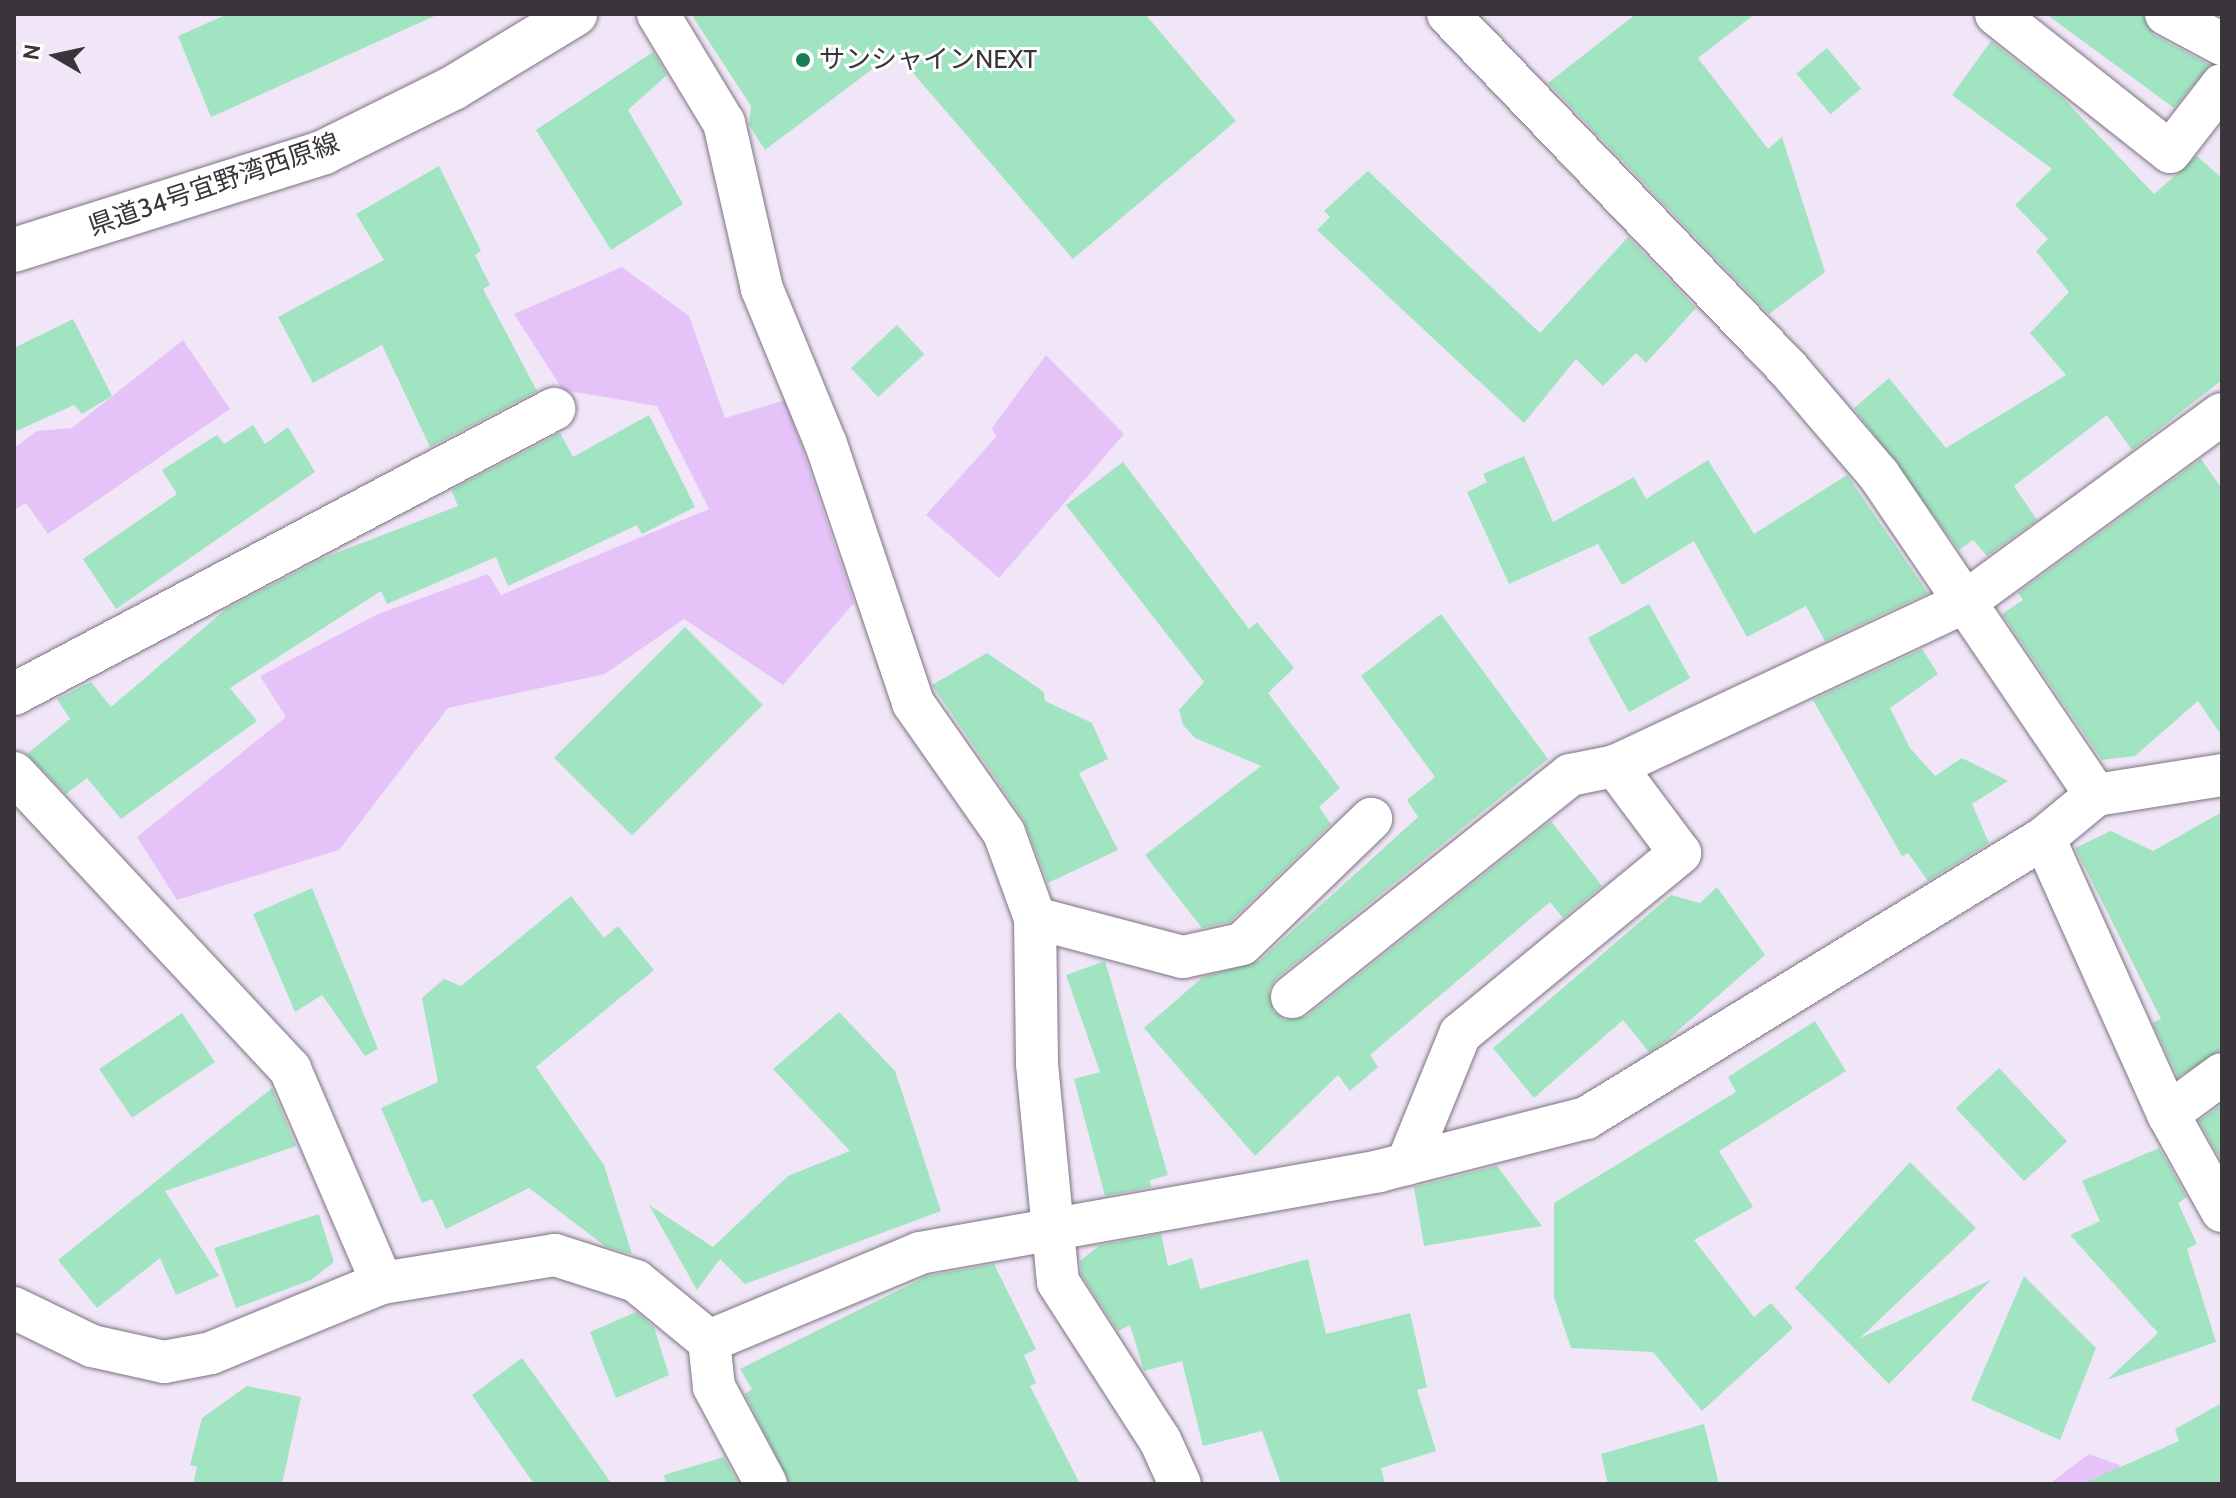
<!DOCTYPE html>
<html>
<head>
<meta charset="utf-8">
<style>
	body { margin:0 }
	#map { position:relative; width:2236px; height:1498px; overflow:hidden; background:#f1e6f7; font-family:Cabin,"Noto Sans JP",sans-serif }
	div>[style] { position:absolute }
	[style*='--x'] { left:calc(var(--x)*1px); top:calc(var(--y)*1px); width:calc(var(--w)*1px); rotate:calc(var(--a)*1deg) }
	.green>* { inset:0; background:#e5c3f8 }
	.building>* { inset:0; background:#a1e4c1; transform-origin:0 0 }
	.roads { filter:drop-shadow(0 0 2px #7c7381) drop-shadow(0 0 2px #7c7381) }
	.minor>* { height:42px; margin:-21px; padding:0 21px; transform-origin:21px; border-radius:21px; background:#fff }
	.secondary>* { height:44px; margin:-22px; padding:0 22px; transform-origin:22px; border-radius:22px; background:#fff }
	.dots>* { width:22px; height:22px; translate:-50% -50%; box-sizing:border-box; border:4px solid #fff; border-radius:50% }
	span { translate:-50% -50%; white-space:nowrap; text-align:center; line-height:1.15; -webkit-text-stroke:6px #fff; paint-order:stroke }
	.poi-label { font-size:26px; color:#39353b }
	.left { translate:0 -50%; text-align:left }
	.street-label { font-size:26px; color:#39353b }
	.frame { position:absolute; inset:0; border:16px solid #39353b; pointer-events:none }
	.north { position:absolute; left:16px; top:16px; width:80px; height:80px; -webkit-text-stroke:6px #fff; paint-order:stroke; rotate:279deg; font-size:22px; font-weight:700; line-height:32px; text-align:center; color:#39353b }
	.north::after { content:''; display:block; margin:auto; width:28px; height:36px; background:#39353b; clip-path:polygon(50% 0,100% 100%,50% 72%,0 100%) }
</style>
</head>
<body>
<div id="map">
	<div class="green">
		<div style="clip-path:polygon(622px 267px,689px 316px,725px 418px,786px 400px,854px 603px,783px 685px,684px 619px,605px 674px,448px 708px,339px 850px,177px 900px,137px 837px,286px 717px,260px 676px,378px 614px,488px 574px,501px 595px,709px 509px,657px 406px,563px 390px,514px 314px)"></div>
		<div style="clip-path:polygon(183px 340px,230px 409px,48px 534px,26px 503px,14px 510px,14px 448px,37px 431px,72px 428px)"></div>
		<div style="clip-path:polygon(1046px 355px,1124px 434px,999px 578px,926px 515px,996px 437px,992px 428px)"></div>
		<div style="clip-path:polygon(2089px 1454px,2119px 1465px,2127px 1484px,2049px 1484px)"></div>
	</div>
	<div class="building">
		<div style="clip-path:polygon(228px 14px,439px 14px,211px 117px,178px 36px)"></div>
		<div style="clip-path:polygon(691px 14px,1145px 14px,1236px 121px,1073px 259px,895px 52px,765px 150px,749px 125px,751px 106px)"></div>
		<div style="clip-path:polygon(1636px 14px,1755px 14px,1698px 58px,1768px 149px,1782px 137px,1825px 272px,1769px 314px,1548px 83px)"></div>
		<div style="clip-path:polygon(2046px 14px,2142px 14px,2154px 35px,2210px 65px,2174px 108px)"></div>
		<div style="clip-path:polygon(1991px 41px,2063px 98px,2154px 194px,2197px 156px,2222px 178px,2222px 380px,2132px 450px,2107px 415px,2014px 486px,2037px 520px,1987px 556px,1973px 540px,1959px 550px,1854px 408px,1889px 378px,1946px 448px,2066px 375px,2030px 333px,2069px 292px,2036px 251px,2048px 239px,2015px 205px,2052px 169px,1952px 95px)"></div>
		<div style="left:1827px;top:48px;width:53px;height:40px;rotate:50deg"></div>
		<div style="clip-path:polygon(653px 52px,667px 75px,628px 110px,683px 204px,611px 250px,536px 130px)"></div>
		<div style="clip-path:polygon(439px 166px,481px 251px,475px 255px,490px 285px,483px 289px,537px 391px,430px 447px,382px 345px,313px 383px,278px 317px,384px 260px,356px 214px)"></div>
		<div style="clip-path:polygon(1368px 171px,1540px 333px,1628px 237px,1696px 308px,1646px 363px,1636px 353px,1603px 386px,1576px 359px,1524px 423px,1317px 230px,1330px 217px,1324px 211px)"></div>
		<div style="clip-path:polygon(73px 319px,112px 396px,82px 414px,74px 405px,14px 432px,14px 348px)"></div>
		<div style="left:897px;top:325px;width:40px;height:63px;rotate:47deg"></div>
		<div style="clip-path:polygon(649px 415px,695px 507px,642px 534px,637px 525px,508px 586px,496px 557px,387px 604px,381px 591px,230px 688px,257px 721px,121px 819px,87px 778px,66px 794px,27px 754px,70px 719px,57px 699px,91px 682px,111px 707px,226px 609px,323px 558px,458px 506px,451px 490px,560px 433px,573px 457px)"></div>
		<div style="clip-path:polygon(253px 425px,265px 444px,288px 427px,315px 472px,116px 609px,83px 559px,177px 494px,162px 470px,217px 435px,224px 444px)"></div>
		<div style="clip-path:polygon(1524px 456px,1553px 522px,1634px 477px,1646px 499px,1708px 460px,1754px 534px,1847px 475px,1928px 593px,1825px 641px,1806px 606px,1747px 637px,1694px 541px,1622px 585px,1598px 544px,1509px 584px,1467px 492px,1487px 482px,1483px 474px)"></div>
		<div style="clip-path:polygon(2201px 459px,2222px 489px,2222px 736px,2198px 701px,2135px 756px,2102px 760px,2002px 614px,2023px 600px,2018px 593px)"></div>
		<div style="clip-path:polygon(1123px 462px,1249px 629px,1257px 622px,1294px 668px,1268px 693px,1340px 788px,1319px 807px,1331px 824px,1230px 922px,1202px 928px,1145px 855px,1261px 766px,1195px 738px,1183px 725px,1179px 710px,1204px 682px,1066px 505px)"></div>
		<div style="left:1649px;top:604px;width:85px;height:70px;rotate:61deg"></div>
		<div style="clip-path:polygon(1441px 614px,1548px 759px,1277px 978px,1269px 989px,1273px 1011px,1284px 1020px,1307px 1016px,1551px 821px,1602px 886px,1563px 918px,1550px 902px,1370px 1055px,1378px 1067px,1350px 1091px,1338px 1075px,1255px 1156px,1144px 1028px,1203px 977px,1259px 961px,1418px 817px,1407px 800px,1435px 777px,1361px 676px)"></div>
		<div style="left:685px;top:627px;width:110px;height:185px;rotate:45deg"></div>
		<div style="clip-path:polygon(1922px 649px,1938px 674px,1890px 708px,1910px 748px,1935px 776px,1962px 758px,2008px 781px,1972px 804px,1989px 843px,1928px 881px,1908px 853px,1902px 856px,1813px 700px)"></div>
		<div style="clip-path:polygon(987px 653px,1044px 692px,1045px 701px,1092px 723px,1108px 759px,1079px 773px,1118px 850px,1048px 883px,1024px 820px,932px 685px)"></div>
		<div style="clip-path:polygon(2222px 812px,2222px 1050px,2178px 1077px,2153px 1023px,2161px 1019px,2075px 848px,2111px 831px,2153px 851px)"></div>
		<div style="clip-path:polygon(1717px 887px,1765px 955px,1666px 1041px,1649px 1052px,1623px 1020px,1534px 1098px,1493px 1048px,1671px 895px,1700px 903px)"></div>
		<div style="clip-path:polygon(312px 888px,378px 1049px,365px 1056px,322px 995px,295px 1012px,253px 914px)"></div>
		<div style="clip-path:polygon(571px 896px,604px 938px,618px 926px,654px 970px,536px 1067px,604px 1165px,632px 1254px,605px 1246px,529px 1188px,446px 1229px,432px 1199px,422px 1203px,381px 1108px,438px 1082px,422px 998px,444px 979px,461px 986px)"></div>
		<div style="clip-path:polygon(1105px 961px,1168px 1175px,1150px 1180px,1151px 1187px,1105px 1196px,1074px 1079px,1100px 1072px,1066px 975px)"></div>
		<div style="clip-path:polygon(839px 1012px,895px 1071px,941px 1211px,745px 1284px,720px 1259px,697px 1290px,649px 1205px,713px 1247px,788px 1176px,850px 1151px,773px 1069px)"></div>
		<div style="left:182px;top:1013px;width:59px;height:100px;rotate:56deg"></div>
		<div style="clip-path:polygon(1815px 1021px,1846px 1071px,1719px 1151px,1753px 1207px,1694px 1240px,1754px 1317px,1771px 1303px,1793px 1328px,1702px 1411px,1653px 1352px,1571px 1348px,1554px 1297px,1554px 1203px,1736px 1092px,1728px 1077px)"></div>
		<div style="left:1999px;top:1068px;width:100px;height:59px;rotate:47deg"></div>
		<div style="clip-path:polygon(272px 1088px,296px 1146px,165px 1191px,219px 1276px,176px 1295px,160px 1258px,97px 1308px,58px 1260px)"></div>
		<div style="clip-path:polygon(2222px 1104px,2222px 1162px,2199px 1121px)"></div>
		<div style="clip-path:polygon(2159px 1148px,2187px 1197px,2178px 1203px,2197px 1244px,2187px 1249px,2216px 1342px,2107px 1380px,2158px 1333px,2070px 1235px,2100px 1221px,2082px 1181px)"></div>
		<div style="clip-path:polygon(1910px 1162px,1976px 1228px,1860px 1338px,1991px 1280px,1889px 1384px,1795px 1288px)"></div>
		<div style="clip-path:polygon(1497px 1166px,1542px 1226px,1424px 1246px,1414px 1187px)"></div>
		<div style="clip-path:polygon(319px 1214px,334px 1262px,311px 1280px,236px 1308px,214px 1248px)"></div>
		<div style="clip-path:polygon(1161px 1234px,1168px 1266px,1192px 1258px,1200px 1289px,1308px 1259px,1326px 1334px,1410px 1313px,1427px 1387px,1417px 1390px,1436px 1451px,1381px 1468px,1385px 1484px,1281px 1484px,1262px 1431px,1203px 1446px,1182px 1361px,1144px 1371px,1130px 1325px,1118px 1331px,1081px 1274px,1080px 1261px,1100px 1245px)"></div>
		<div style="clip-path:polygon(994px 1264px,1036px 1349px,1024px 1355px,1036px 1383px,1030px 1386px,1080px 1484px,790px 1484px,745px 1394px,752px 1389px,740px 1369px,927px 1276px)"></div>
		<div style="clip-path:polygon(2024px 1276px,2096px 1348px,2060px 1440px,1971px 1400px)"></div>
		<div style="clip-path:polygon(636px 1312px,654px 1327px,669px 1375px,616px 1398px,590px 1332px)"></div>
		<div style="clip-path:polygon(522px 1358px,554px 1402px,612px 1484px,534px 1484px,472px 1395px)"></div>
		<div style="clip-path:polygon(247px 1386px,301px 1397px,282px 1484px,193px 1484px,197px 1467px,190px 1465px,202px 1418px)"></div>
		<div style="clip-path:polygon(2222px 1403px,2222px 1484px,2082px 1484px,2179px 1441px,2175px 1429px)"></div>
		<div style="clip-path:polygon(1704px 1424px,1719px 1484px,1608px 1484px,1601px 1454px)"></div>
		<div style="clip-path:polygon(724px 1457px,739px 1484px,666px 1484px,664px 1475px)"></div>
	</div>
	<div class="roads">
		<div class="minor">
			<div style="--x:658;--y:14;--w:127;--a:58.8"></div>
			<div style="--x:724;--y:123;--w:170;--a:77.1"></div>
			<div style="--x:762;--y:289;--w:168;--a:67.6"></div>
			<div style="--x:826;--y:444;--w:273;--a:71.4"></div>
			<div style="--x:913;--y:703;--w:159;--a:55"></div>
			<div style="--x:1004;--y:833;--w:90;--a:70"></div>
			<div style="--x:1035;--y:918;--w:146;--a:89.2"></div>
			<div style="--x:1037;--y:1064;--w:219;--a:84.5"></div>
			<div style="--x:1058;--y:1282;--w:188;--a:57.2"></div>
			<div style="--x:1160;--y:1440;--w:48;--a:65.6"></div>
			<div style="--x:1448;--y:14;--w:496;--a:46.2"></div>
			<div style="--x:1791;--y:372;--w:135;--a:49.5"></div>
			<div style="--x:1879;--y:475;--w:387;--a:55.9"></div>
			<div style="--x:1996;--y:14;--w:222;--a:38.4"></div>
			<div style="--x:2170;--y:152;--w:85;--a:-52.2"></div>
			<div style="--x:2166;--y:14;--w:64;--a:28.2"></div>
			<div style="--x:14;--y:694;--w:611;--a:-27.82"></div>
			<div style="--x:14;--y:773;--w:405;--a:47"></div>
			<div style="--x:290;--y:1069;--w:233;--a:66.7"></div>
			<div style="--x:2044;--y:838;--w:303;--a:65.8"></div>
			<div style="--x:2168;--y:1114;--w:111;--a:60.9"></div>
			<div style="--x:1035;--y:918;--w:153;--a:14.8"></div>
			<div style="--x:1183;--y:957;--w:60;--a:-12.4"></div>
			<div style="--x:1242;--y:944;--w:180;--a:-44.1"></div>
			<div style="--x:1292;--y:997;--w:356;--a:-38.6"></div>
			<div style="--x:1570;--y:775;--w:46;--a:-11.3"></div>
			<div style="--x:2168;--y:1114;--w:67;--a:-36.5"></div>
			<div style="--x:1407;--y:1164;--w:140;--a:-67.8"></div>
			<div style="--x:1460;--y:1034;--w:285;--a:-39.4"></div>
			<div style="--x:1680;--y:853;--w:109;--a:-126.8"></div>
			<div style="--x:1615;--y:766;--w:387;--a:-25.1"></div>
			<div style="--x:1965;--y:602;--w:318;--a:-36.2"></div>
			<div style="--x:14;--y:1308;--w:87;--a:26"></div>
			<div style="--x:92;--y:1346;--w:74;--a:12.5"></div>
			<div style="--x:164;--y:1362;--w:48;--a:-10.8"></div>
			<div style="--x:211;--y:1353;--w:185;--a:-22.3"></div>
			<div style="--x:382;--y:1283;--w:175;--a:-9.2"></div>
			<div style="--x:555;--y:1255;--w:85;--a:17.8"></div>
			<div style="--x:636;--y:1281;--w:94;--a:39.4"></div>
			<div style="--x:709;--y:1341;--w:229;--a:-22.6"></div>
			<div style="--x:920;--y:1253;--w:466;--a:-10.1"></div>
			<div style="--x:1379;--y:1171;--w:214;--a:-14.4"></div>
			<div style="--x:1586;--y:1118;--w:537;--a:-31.44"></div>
			<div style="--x:2044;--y:838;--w:67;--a:-39.6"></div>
			<div style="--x:2096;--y:795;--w:128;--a:-9"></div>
			<div style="--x:709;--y:1341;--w:46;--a:83.8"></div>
			<div style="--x:714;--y:1387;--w:110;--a:61.8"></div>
		</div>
		<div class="secondary">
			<div style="--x:14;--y:250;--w:325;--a:-17.5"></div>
			<div style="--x:324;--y:152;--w:144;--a:-26.4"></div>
			<div style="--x:453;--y:88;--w:143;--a:-31.2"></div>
		</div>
	</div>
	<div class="dots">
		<div style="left:803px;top:60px;background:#187d56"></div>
	</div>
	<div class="poi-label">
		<span class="left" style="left:819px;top:60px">サンシャインNEXT</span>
	</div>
	<div class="street-label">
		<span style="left:214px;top:185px;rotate:-19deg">県道34号宜野湾西原線</span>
	</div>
	<div class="frame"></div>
	<div class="north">N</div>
</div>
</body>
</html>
